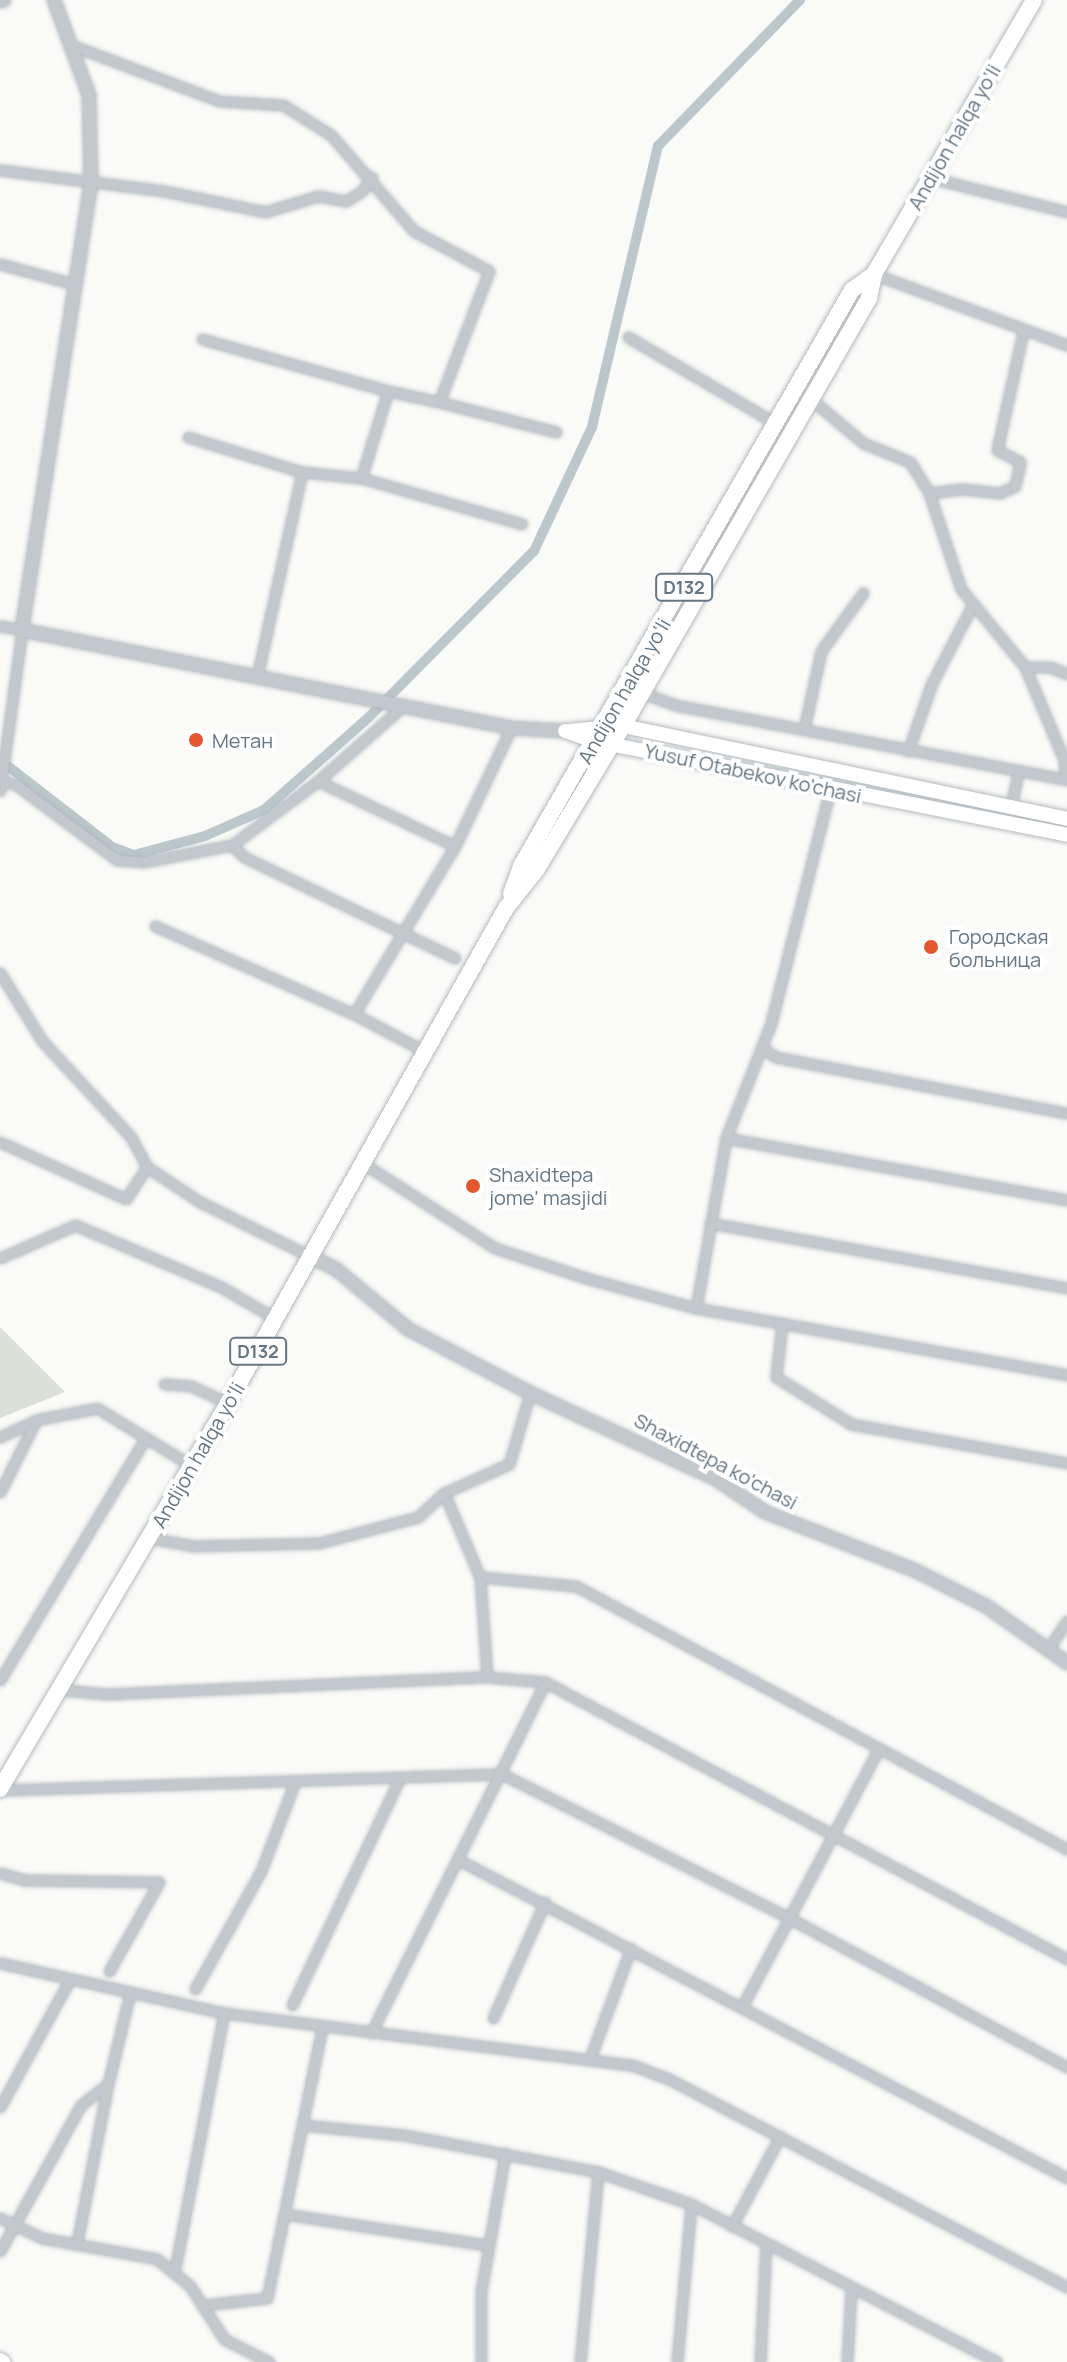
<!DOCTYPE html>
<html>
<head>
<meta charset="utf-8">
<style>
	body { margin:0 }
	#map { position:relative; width:1067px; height:2362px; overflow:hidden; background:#fafaf8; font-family:Manrope,sans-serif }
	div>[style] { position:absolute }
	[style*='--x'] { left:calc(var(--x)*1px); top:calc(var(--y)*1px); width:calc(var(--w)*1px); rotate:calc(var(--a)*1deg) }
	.green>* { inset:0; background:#dadfd7 }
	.canal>* { height:10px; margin:-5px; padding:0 5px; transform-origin:5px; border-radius:5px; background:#bbc7cb }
	.roads { filter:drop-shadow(0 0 2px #b3babf) drop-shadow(0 0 2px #b3babf) }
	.minor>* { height:9px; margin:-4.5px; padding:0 4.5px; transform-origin:4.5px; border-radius:4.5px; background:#c3c8cc }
	.tertiary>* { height:12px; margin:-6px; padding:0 6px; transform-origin:6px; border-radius:6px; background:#c3c8cc }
	.secondary>* { height:14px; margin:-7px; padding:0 7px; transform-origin:7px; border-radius:7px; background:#fff }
	.primary>* { height:14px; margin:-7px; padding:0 7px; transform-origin:7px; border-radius:7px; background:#fff }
	.trunk>* { height:16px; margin:-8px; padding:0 8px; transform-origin:8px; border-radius:8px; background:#fff }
	.dots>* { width:22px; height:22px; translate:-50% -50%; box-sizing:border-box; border:4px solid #fff; border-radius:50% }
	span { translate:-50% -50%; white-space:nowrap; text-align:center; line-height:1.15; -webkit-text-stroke:8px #fff; paint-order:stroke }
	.shield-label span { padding:2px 6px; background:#fff; border:2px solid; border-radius:6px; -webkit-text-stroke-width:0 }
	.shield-label { font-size:18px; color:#657683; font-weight:700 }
	.street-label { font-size:20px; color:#657683 }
	.poi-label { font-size:20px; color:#657683 }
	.left { translate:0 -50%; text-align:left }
</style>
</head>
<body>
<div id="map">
	<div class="green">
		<div style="clip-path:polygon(0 1327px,65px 1392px,0 1418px)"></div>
	</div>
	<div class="canal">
		<div style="--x:0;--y:760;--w:142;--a:37.8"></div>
		<div style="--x:112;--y:847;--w:23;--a:20"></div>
		<div style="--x:134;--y:855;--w:73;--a:-15"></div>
		<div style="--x:205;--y:836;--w:64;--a:-23.8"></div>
		<div style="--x:264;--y:810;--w:140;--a:-41.5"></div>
		<div style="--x:369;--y:717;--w:234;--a:-45.2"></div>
		<div style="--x:534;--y:551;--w:137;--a:-64.9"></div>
		<div style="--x:592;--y:427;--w:289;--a:-76.8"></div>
		<div style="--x:658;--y:146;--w:204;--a:-45.8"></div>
	</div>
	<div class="roads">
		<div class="minor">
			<div style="--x:71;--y:45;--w:158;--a:20.7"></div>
			<div style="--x:219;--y:101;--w:64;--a:3.6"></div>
			<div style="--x:283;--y:105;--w:57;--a:32"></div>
			<div style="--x:331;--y:135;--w:127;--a:49.2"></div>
			<div style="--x:414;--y:231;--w:85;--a:28.1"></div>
			<div style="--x:489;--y:271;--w:140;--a:110.9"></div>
			<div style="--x:439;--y:402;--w:52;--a:-167.8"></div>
			<div style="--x:388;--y:391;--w:91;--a:107.2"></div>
			<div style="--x:361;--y:478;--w:59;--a:-174.2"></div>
			<div style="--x:302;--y:472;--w:209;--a:102.4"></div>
			<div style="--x:0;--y:170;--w:165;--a:7.3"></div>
			<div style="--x:164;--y:191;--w:103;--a:11.7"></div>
			<div style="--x:265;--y:212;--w:55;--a:-16.8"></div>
			<div style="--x:318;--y:196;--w:28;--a:10"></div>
			<div style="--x:346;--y:201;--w:19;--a:-32"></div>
			<div style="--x:362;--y:191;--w:17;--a:-54"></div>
			<div style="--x:931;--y:178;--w:140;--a:14"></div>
			<div style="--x:0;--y:264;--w:77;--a:15.1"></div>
			<div style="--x:874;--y:274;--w:206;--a:20.2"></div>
			<div style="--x:628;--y:337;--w:173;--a:30.3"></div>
			<div style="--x:202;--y:339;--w:193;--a:15.6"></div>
			<div style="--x:811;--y:399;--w:68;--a:40.2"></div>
			<div style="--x:863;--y:443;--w:51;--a:22"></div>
			<div style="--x:910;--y:462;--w:36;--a:58"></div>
			<div style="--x:929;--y:493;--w:101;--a:71.6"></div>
			<div style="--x:961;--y:589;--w:101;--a:50.6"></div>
			<div style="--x:1025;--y:667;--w:101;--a:67.2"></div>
			<div style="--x:1064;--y:760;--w:19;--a:84"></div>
			<div style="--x:439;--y:402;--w:121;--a:14.4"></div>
			<div style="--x:188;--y:437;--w:119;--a:17.1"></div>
			<div style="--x:361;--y:478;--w:167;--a:15.9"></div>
			<div style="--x:929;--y:493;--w:33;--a:-7"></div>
			<div style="--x:962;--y:489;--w:38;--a:6"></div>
			<div style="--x:1000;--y:493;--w:17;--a:-25"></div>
			<div style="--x:1015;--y:486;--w:25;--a:-78"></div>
			<div style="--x:1020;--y:462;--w:26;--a:-152"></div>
			<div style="--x:997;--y:450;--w:121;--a:-77.6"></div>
			<div style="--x:0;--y:626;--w:22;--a:10"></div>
			<div style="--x:22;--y:630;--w:162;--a:97.8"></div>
			<div style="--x:1025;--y:667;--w:25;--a:0"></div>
			<div style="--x:1050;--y:667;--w:18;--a:22"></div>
			<div style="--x:640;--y:692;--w:37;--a:20"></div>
			<div style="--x:675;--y:705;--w:399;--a:10.8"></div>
			<div style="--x:804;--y:729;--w:80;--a:-77.7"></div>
			<div style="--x:821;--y:651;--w:72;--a:-54.1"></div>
			<div style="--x:908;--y:751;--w:72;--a:-70.6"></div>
			<div style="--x:932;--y:683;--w:89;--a:-62.6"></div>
			<div style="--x:1;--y:781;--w:14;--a:12"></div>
			<div style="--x:15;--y:784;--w:127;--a:36.7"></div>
			<div style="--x:117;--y:860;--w:26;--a:4"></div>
			<div style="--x:143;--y:862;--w:91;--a:-10.8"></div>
			<div style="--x:232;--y:845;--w:107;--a:-36.7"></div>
			<div style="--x:318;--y:781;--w:113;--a:-41.4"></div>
			<div style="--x:318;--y:781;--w:152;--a:25.4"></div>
			<div style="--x:1011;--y:808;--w:38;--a:-79"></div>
			<div style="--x:232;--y:845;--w:17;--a:45"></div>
			<div style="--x:244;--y:857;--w:234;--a:25.6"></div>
			<div style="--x:155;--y:926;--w:218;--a:23.9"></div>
			<div style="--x:0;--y:973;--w:81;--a:58.1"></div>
			<div style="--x:43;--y:1042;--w:129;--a:47.2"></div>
			<div style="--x:131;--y:1137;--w:34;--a:62"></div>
			<div style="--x:147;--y:1167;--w:64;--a:33.4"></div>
			<div style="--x:200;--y:1202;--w:125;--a:26.2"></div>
			<div style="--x:762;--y:1047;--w:16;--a:38"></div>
			<div style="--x:775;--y:1057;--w:297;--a:10.9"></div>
			<div style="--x:426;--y:1052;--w:81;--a:-152.2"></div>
			<div style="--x:354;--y:1014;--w:196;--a:-59"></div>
			<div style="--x:455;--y:846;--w:131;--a:-64.6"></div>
			<div style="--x:726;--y:1138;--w:347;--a:10.3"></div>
			<div style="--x:0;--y:1142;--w:138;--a:24.3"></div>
			<div style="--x:126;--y:1199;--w:38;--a:-57"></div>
			<div style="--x:364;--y:1164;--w:156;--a:32.7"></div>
			<div style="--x:495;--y:1248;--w:99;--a:18.3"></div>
			<div style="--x:589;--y:1279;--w:111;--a:15.2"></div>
			<div style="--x:696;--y:1308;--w:377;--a:10.2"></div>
			<div style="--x:710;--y:1223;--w:363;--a:10.3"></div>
			<div style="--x:0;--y:1258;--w:82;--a:-23.7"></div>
			<div style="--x:75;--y:1225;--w:159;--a:23"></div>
			<div style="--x:221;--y:1287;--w:64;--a:30.2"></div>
			<div style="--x:696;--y:1308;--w:173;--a:-80"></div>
			<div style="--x:726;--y:1138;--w:123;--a:-68.6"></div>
			<div style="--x:771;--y:1023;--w:240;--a:-75.8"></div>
			<div style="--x:782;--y:1323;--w:54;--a:96.3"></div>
			<div style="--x:776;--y:1377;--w:89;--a:32.1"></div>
			<div style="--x:851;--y:1424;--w:219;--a:10.2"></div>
			<div style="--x:164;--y:1384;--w:27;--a:4"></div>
			<div style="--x:191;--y:1386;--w:41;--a:24.7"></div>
			<div style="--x:0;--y:1437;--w:40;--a:-25"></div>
			<div style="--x:36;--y:1420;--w:62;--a:-11.1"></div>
			<div style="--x:97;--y:1408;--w:111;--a:31.4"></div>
			<div style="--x:0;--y:1492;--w:80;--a:-63.4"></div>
			<div style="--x:444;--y:1493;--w:91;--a:66.8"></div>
			<div style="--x:150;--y:1538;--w:44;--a:10.5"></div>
			<div style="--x:193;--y:1546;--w:126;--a:-1.4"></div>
			<div style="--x:319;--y:1543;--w:102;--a:-14.7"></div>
			<div style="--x:418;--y:1517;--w:35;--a:-43"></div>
			<div style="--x:444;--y:1493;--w:71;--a:-24"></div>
			<div style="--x:509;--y:1464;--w:74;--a:-73.5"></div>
			<div style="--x:1050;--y:1646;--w:30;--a:-56"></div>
			<div style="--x:487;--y:1677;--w:100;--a:-94"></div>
			<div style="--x:480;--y:1577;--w:96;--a:5.4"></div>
			<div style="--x:576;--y:1586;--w:557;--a:28.18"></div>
			<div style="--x:0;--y:1680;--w:283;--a:-59"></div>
			<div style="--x:62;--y:1690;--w:45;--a:5.1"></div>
			<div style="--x:107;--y:1694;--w:380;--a:-2.6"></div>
			<div style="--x:487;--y:1677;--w:58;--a:4.9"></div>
			<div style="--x:545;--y:1682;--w:591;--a:27.95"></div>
			<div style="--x:0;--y:1790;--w:502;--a:-1.83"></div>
			<div style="--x:502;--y:1774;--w:321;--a:26.6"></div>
			<div style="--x:789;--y:1918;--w:315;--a:28.2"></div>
			<div style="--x:457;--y:1859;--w:688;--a:27.61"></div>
			<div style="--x:0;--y:1873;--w:26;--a:16"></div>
			<div style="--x:25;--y:1880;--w:134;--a:0.9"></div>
			<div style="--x:159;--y:1882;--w:102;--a:119.3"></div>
			<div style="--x:0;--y:1963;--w:230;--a:12.6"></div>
			<div style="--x:224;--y:2013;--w:411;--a:7.3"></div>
			<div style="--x:632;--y:2065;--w:42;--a:21"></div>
			<div style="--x:671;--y:2080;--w:447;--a:27.6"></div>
			<div style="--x:195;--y:1989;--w:135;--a:-60.8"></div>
			<div style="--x:261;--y:1871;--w:93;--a:-69.2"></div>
			<div style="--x:292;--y:2005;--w:249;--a:-64.6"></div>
			<div style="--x:742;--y:2007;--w:291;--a:-62.1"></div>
			<div style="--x:493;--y:2018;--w:127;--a:-65.9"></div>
			<div style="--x:371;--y:2033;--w:392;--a:-63.6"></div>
			<div style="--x:590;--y:2058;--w:117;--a:-69.6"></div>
			<div style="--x:108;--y:2084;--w:94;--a:-76.4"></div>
			<div style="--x:0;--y:2107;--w:144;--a:-61.3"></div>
			<div style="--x:303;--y:2125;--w:101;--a:5.7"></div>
			<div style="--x:404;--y:2135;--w:197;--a:10.8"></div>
			<div style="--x:598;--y:2172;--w:191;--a:95.4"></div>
			<div style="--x:598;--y:2172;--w:98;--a:19"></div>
			<div style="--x:691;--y:2204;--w:344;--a:27.3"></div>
			<div style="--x:284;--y:2214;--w:205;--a:8.7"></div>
			<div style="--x:0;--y:2218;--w:47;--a:25.5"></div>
			<div style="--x:42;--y:2238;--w:117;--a:10.3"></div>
			<div style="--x:157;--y:2259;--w:43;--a:39.3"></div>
			<div style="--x:190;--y:2286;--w:63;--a:57.3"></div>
			<div style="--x:224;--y:2339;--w:51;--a:27.1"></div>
			<div style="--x:732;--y:2226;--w:102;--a:-61.9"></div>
			<div style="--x:0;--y:2251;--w:167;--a:-61"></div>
			<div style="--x:81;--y:2105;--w:34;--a:-38"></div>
			<div style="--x:108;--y:2084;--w:161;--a:101.1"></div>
			<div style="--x:175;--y:2269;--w:261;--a:-79.2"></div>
			<div style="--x:204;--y:2305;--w:63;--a:-6.3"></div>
			<div style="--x:267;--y:2298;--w:277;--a:-78.5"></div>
			<div style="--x:481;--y:2362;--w:71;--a:-90"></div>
			<div style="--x:481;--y:2291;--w:140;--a:-80.1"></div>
			<div style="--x:677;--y:2362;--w:159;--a:-84.9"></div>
			<div style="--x:760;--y:2362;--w:118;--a:-87.1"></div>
			<div style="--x:847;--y:2362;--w:72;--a:-86.8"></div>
		</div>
		<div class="tertiary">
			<div style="--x:54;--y:0;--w:101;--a:69.8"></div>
			<div style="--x:89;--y:95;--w:88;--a:88.7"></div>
			<div style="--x:91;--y:183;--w:452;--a:98.8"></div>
			<div style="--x:22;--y:630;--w:499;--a:11.3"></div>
			<div style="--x:511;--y:728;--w:54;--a:3.2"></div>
			<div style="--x:0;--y:1;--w:4;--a:-14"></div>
			<div style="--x:312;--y:1257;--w:28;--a:27"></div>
			<div style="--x:337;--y:1270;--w:92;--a:39.7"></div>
			<div style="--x:408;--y:1329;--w:138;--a:27.7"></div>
			<div style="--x:530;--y:1393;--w:205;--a:24.8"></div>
			<div style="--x:716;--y:1479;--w:59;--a:34"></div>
			<div style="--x:765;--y:1512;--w:162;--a:21.3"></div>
			<div style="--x:916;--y:1571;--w:78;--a:26.6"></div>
			<div style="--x:986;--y:1606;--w:99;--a:35.1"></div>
		</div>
		<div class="secondary">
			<div style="--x:0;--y:2360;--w:4;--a:34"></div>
		</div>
		<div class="primary">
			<div style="--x:565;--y:731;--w:31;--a:19"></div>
			<div style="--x:594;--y:741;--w:482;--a:11.2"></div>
			<div style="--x:569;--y:731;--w:54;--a:-5.3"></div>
			<div style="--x:623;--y:726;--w:454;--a:11.8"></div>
		</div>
		<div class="trunk">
			<div style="--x:511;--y:894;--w:30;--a:-70"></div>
			<div style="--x:521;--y:866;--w:664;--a:-60.12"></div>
			<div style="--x:852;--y:290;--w:27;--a:-36"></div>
			<div style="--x:874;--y:274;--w:317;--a:-59.7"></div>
			<div style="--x:0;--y:1789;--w:448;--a:-59.4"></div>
			<div style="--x:228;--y:1403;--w:568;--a:-60.68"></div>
			<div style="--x:506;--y:908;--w:50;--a:-51.5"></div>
			<div style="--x:537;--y:869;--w:167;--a:-59"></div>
			<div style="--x:623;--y:726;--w:494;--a:-60.1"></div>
			<div style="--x:869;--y:298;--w:25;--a:-78"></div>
		</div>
	</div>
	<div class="dots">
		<div style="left:196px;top:740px;background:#e4572e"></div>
		<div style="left:931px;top:947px;background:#e4572e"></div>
		<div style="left:473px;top:1186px;background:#e4572e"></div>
	</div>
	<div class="shield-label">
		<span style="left:684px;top:587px">D132</span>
		<span style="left:258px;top:1351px">D132</span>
	</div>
	<div class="street-label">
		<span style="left:954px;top:137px;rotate:-60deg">Andijon halqa yo‘li</span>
		<span style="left:624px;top:691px;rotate:-60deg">Andijon halqa yo‘li</span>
		<span style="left:753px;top:773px;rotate:12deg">Yusuf Otabekov ko'chasi</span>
		<span style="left:198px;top:1455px;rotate:-60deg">Andijon halqa yo‘li</span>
		<span style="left:716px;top:1461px;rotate:28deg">Shaxidtepa ko'chasi</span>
	</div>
	<div class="poi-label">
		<span class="left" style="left:212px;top:740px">Метан</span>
		<span class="left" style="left:949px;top:948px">Городская<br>больница</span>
		<span class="left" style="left:489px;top:1186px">Shaxidtepa<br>jome' masjidi</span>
	</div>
</div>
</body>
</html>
